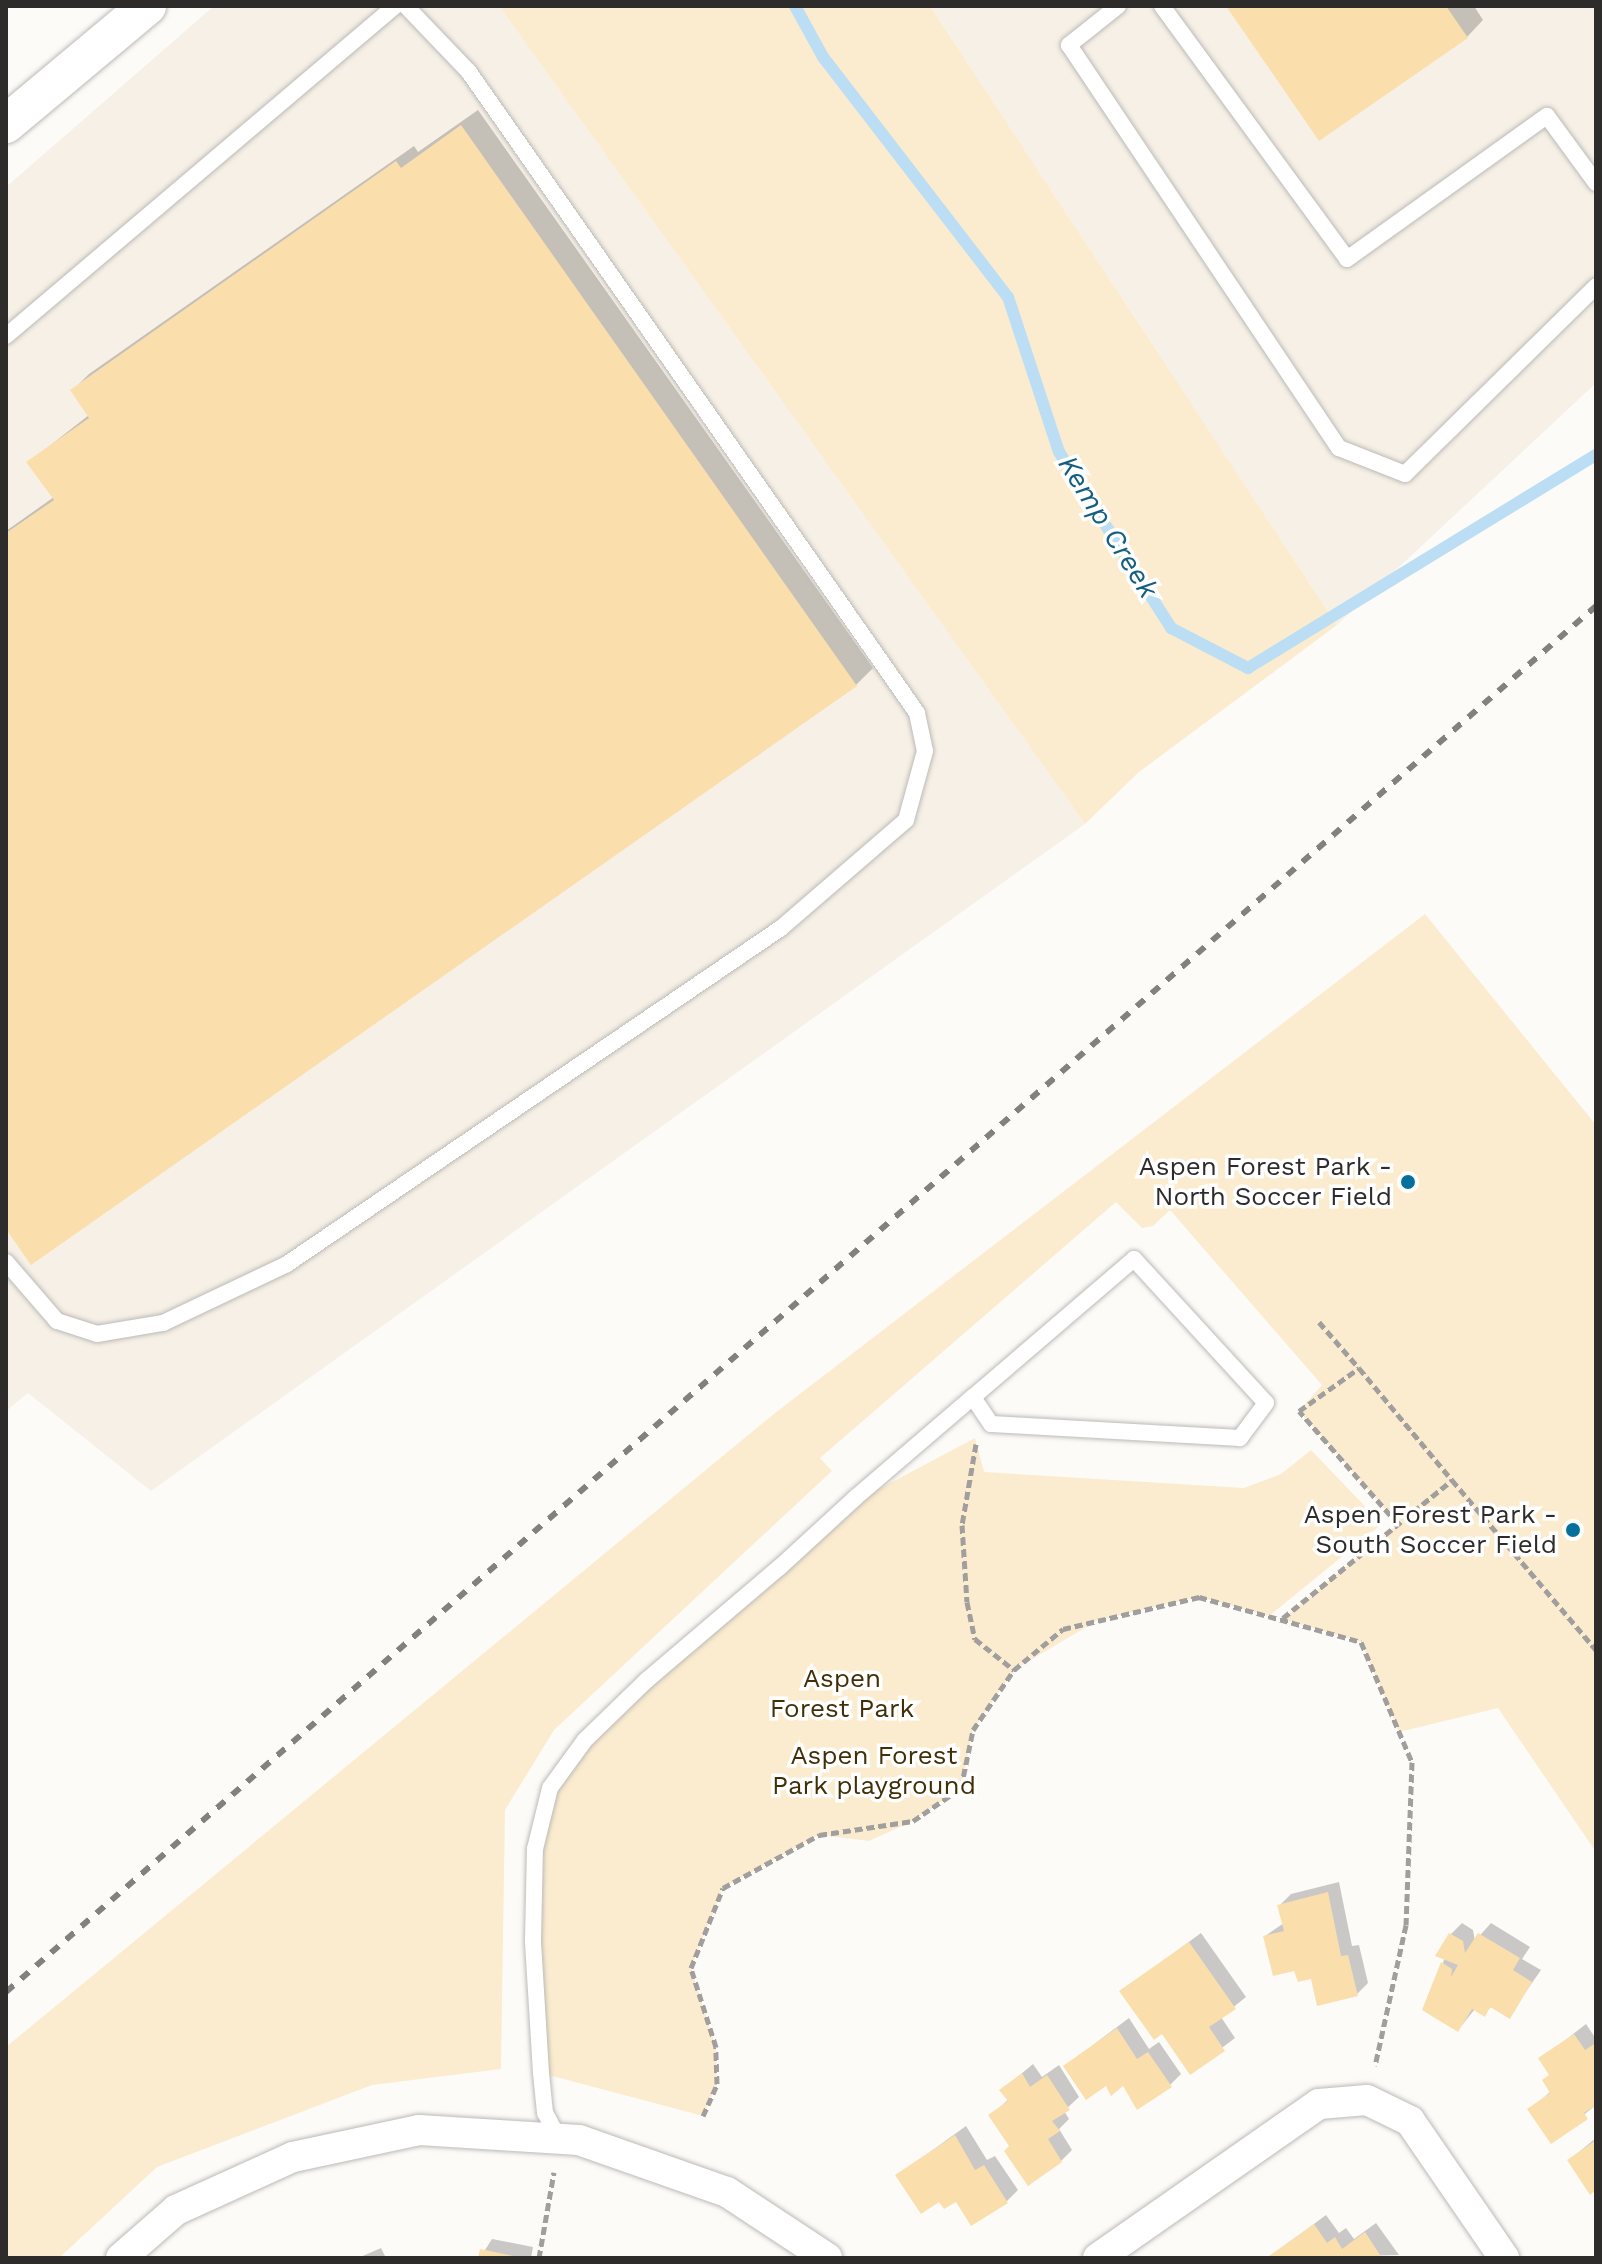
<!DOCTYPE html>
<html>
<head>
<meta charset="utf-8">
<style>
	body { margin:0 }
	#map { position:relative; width:1602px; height:2264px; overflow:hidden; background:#fdfbf8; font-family:"Work Sans",sans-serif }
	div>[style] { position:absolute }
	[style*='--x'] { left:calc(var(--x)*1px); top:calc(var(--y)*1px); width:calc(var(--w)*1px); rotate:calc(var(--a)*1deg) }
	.built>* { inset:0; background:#f6f0e6 }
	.green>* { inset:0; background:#fbeccf }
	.shadow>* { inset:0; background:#0003 }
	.stream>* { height:12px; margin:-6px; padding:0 6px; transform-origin:6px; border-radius:6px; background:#bbdef4 }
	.building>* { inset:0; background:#fadfad }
	.path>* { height:5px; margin-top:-2.5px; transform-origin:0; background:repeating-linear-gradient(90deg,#a19f9d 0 8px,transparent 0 12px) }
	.roads { filter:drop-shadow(0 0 2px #bcbab7) drop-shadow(0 0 2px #bcbab7) }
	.service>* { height:16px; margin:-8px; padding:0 8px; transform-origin:8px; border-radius:8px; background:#fff }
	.minor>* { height:30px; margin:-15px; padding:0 15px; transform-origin:15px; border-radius:15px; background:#fff }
	.tertiary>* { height:38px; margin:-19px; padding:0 19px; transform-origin:19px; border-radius:19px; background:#fff }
	.rail>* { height:6px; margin-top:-3px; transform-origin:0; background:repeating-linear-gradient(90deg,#82817f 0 10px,transparent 0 20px) }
	.dots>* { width:22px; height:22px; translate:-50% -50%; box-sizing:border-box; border:4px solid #fff; border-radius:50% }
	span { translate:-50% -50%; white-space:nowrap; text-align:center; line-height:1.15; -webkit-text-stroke:7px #fff; paint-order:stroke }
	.poi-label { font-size:26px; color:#2d2c2b }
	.right { translate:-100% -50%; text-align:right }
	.park-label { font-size:26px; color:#412f07 }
	.water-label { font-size:28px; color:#145e81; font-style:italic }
	.frame { position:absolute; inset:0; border:8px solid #2d2c2b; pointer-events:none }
</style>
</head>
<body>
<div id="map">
	<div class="built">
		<div style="clip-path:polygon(214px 6px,499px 6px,1085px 824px,151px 1491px,28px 1393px,6px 1411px,6px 187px)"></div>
		<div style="clip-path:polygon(930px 6px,1596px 6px,1596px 383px,1337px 625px)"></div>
	</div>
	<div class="green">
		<div style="clip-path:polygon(499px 6px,930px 6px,1337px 625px,1139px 772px,1085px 824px)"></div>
		<div style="clip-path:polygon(1425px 914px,1596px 1125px,1596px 1852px,1498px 1708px,1399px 1732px,1361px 1642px,1282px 1619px,1398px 1524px,1299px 1411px,1322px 1385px,1170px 1210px,1153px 1226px,1142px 1228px,1116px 1202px,820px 1458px,832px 1471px,554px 1730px,505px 1810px,501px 2069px,372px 2085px,157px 2167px,59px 2258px,6px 2258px,6px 2047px,775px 1413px)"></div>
		<div style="clip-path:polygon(975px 1438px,984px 1472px,1244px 1488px,1281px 1474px,1311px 1450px,1382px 1524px,1269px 1616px,1199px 1597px,1098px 1620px,1014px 1670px,973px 1730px,961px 1788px,913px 1821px,869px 1841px,819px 1835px,723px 1888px,691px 1968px,716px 2047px,717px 2084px,703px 2116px,541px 2073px,535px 1849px,550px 1788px,585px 1740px,864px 1497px)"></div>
	</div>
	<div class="shadow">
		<div style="clip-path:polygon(1228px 6px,1474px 6px,1483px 20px,1467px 37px)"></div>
		<div style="clip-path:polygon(478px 110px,873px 668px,856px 685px,6px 1226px,6px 531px,54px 497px,29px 462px,89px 415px,72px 391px,89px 374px,414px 146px,418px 152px)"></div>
		<div style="clip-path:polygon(1339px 1882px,1352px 1946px,1359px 1945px,1368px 1983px,1357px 1994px,1296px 1968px,1265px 1936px,1284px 1923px,1280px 1905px,1291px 1894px)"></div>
		<div style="clip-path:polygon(1462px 1923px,1473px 1930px,1475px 1941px,1491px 1923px,1530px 1947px,1522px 1959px,1541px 1970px,1509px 2016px,1492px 2006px,1484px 2014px,1475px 2009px,1458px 2030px,1443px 1963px,1451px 1934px)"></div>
		<div style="clip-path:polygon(1201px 1933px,1246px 1997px,1221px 2017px,1235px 2038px,1190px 2072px,1162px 2031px,1122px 1991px)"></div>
		<div style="clip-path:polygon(1129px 2018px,1149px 2049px,1159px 2042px,1181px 2074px,1170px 2085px,1107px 2083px,1065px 2066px)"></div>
		<div style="clip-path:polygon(1586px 2024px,1596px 2039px,1596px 2105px,1551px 2141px,1530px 2110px,1551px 2091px,1551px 2074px,1541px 2059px)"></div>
		<div style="clip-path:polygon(1033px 2064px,1042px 2077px,1059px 2065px,1079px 2097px,1064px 2111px,1069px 2119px,1059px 2129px,1072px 2150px,1061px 2161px,1012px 2146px,991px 2115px,1009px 2099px,1002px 2090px)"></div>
		<div style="clip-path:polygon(966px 2126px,987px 2160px,995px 2156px,1018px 2190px,1007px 2201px,940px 2199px,898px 2175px)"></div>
		<div style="clip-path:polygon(1596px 2138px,1596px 2188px,1569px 2160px)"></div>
		<div style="clip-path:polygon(1326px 2215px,1339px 2233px,1346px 2228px,1354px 2239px,1376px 2223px,1399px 2255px,1268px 2258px)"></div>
		<div style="clip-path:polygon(492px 2239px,533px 2247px,531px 2258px,480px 2258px)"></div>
		<div style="clip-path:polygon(381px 2248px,386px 2258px,358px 2258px)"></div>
	</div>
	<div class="stream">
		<div style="--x:795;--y:6;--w:58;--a:61.2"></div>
		<div style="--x:823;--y:57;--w:303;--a:52.4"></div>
		<div style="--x:1008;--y:297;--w:163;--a:71.8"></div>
		<div style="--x:1059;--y:452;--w:209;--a:57.5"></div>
		<div style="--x:1171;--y:628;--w:87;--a:27.5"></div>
		<div style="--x:1248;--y:668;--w:408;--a:-31.5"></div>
	</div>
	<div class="building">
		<div style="clip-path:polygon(1226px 6px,1446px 6px,1468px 38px,1319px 141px)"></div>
		<div style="clip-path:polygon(461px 125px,857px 686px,31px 1265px,6px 1229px,6px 533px,54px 500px,26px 462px,89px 418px,70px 390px,396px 161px,401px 168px)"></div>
		<div style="clip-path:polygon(1328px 1892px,1341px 1956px,1348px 1955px,1358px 1996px,1317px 2006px,1311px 1979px,1298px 1982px,1294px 1971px,1273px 1976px,1263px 1936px,1284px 1931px,1277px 1905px)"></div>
		<div style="clip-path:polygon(1449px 1933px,1463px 1941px,1465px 1953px,1478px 1933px,1520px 1958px,1513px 1970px,1532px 1982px,1510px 2019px,1490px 2007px,1485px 2017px,1472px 2009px,1458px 2032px,1422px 2010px,1441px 1962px,1452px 1969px,1451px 1977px,1458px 1965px,1435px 1956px)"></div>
		<div style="clip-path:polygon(1189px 1942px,1236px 2009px,1209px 2027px,1225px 2051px,1190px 2075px,1162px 2034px,1154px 2040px,1119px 1991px)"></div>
		<div style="clip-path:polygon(1117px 2028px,1137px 2059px,1148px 2052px,1172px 2087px,1137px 2110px,1123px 2086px,1111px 2096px,1106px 2086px,1086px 2100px,1063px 2066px)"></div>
		<div style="clip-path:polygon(1574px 2034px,1585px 2050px,1596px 2043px,1596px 2105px,1584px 2113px,1588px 2119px,1551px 2144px,1527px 2109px,1550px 2093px,1542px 2080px,1549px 2075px,1538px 2058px)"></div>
		<div style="clip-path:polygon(1022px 2073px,1030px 2087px,1047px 2075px,1070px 2110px,1052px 2121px,1060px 2131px,1048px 2139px,1062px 2162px,1028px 2186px,1004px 2151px,1009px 2146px,988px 2115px,1008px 2101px,999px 2090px)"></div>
		<div style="clip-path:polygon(955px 2135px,975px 2170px,984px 2165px,1008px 2203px,971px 2226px,956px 2202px,944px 2209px,939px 2202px,921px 2214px,895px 2175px)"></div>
		<div style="clip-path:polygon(1596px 2140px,1596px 2190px,1590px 2195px,1567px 2160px)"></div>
		<div style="clip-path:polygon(1314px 2224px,1327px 2243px,1335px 2237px,1342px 2249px,1365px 2232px,1382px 2258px,1266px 2258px)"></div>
		<div style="clip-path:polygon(480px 2249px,518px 2257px,518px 2258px,478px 2258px)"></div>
	</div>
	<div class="path">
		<div style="--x:1319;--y:1322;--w:61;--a:49"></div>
		<div style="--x:976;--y:1444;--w:82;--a:99.8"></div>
		<div style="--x:962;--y:1525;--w:77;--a:86.3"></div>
		<div style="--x:967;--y:1602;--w:38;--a:78"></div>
		<div style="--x:975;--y:1639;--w:50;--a:38.5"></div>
		<div style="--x:1398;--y:1524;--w:150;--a:-131.2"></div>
		<div style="--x:1299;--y:1411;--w:74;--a:-35.6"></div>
		<div style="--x:1359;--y:1368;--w:146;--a:50.3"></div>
		<div style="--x:1283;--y:1618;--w:218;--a:-39.2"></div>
		<div style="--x:1452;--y:1480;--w:223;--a:49.7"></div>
		<div style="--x:703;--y:2116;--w:35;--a:-66"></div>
		<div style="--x:717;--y:2084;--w:37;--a:-92"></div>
		<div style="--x:716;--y:2047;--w:83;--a:-107.6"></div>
		<div style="--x:691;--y:1968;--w:86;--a:-68.2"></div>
		<div style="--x:723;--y:1888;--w:110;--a:-28.9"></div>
		<div style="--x:819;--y:1835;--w:95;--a:-8.5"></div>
		<div style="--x:913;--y:1821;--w:58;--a:-34.5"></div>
		<div style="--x:961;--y:1788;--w:59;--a:-78.3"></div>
		<div style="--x:973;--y:1730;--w:73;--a:-55.7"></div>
		<div style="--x:1014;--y:1670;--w:64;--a:-39.9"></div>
		<div style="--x:1063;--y:1629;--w:140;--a:-13.2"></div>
		<div style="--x:1199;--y:1597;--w:168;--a:15.5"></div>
		<div style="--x:1361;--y:1642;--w:130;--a:67"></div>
		<div style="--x:1412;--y:1762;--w:163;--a:92.1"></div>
		<div style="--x:1406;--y:1925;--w:144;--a:102.4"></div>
		<div style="--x:539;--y:2258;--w:87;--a:-80.1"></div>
	</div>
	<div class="roads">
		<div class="service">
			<div style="--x:1118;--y:6;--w:63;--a:141.5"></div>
			<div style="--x:1069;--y:45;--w:485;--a:56.2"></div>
			<div style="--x:1339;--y:448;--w:71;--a:21.5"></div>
			<div style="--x:1405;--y:474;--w:268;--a:-44.5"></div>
			<div style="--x:1162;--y:6;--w:313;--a:53.8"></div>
			<div style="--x:1347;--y:259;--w:246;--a:-35.6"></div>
			<div style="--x:1547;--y:116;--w:83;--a:53.8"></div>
			<div style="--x:6;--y:336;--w:510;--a:-40.31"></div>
			<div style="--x:6;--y:1262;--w:78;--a:49.2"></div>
			<div style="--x:57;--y:1321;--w:42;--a:18"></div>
			<div style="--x:97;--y:1334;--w:67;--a:-9.5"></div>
			<div style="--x:163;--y:1323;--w:137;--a:-25.4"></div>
			<div style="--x:287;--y:1264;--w:597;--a:-34.22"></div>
			<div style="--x:781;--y:928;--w:165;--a:-40.8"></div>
			<div style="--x:906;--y:820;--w:72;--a:-74.6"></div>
			<div style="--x:925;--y:751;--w:39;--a:-102"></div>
			<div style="--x:917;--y:713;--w:782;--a:-124.95"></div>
			<div style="--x:469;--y:72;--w:91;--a:-133.7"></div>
			<div style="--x:559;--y:2139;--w:30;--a:-118"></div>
			<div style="--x:545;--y:2113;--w:40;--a:-95.7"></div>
			<div style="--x:541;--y:2073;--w:132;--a:-93.5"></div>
			<div style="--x:533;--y:1941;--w:92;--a:-88.8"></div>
			<div style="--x:535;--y:1849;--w:63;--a:-76.2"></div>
			<div style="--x:550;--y:1788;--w:59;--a:-53.9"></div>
			<div style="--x:585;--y:1740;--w:86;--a:-44.1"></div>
			<div style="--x:647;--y:1680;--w:175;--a:-40.4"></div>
			<div style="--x:780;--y:1567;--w:102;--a:-42.6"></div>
			<div style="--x:855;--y:1498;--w:155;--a:-40.6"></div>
			<div style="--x:973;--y:1397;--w:212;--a:-40.6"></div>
			<div style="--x:1134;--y:1259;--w:195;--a:47.5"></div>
			<div style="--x:1266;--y:1403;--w:44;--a:126.6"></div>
			<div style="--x:1240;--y:1438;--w:249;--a:-176.8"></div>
			<div style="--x:991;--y:1424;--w:32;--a:-124"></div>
		</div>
		<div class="minor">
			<div style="--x:121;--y:2258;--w:73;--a:-41.1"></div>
			<div style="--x:176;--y:2210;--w:128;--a:-24.4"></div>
			<div style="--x:293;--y:2157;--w:129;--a:-12.1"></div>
			<div style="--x:419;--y:2130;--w:160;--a:3.6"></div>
			<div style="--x:579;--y:2140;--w:157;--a:19.4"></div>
			<div style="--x:727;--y:2192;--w:120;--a:33.4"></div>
			<div style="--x:1098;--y:2258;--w:269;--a:-34.9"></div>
			<div style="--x:1319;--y:2104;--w:48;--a:-4.8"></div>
			<div style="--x:1367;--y:2100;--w:48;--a:26"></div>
			<div style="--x:1410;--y:2121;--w:166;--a:55.5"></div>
		</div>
		<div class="tertiary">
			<div style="--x:6;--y:124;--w:184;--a:-39.9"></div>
		</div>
	</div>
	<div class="rail">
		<div style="--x:6;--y:1992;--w:2109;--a:-41.08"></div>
	</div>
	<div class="dots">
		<div style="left:1408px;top:1182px;background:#05709c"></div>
		<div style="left:1573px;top:1530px;background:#05709c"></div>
	</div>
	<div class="poi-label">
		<span class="right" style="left:1392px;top:1182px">Aspen Forest Park -<br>North Soccer Field</span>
		<span class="right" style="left:1557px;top:1530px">Aspen Forest Park -<br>South Soccer Field</span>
	</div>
	<div class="park-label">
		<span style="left:842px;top:1694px">Aspen<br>Forest Park</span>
		<span style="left:874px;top:1771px">Aspen Forest<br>Park playground</span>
	</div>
	<div class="water-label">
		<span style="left:1108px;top:527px;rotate:58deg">Kemp Creek</span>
	</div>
	<div class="frame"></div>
</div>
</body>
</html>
